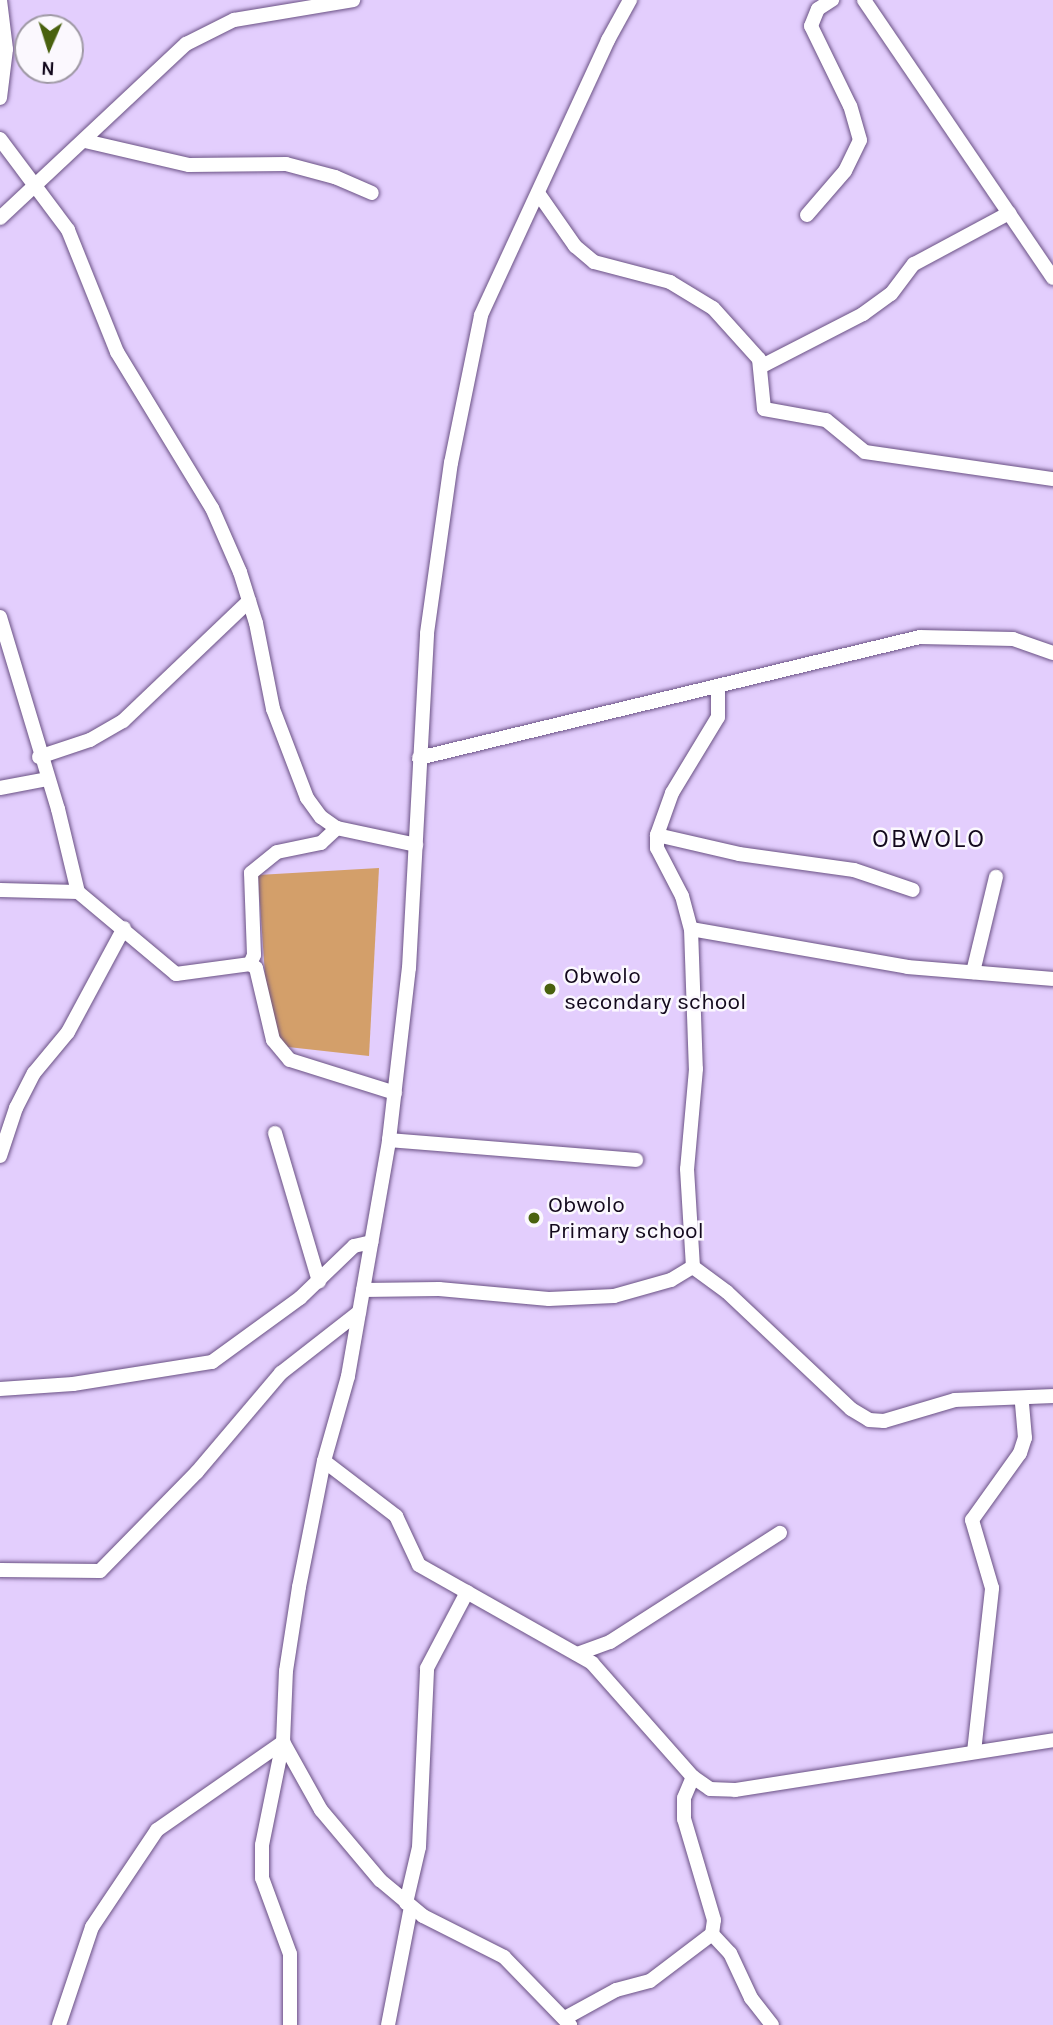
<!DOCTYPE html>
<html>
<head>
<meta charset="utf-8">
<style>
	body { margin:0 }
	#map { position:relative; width:1053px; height:2025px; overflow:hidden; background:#e3cefd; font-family:Karla,sans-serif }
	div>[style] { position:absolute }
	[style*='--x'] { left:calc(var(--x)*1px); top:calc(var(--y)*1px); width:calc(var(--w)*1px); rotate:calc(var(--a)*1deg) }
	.green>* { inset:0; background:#d39f6a }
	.roads { filter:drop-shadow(0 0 2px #6a5184) drop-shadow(0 0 2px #6a5184) }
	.minor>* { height:14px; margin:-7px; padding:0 7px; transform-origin:7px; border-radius:7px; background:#fff }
	.dots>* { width:19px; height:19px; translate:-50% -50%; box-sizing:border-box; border:4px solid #fbf8fe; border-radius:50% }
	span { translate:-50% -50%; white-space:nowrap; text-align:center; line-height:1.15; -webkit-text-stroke:5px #fbf8fe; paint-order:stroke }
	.poi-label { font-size:23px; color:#13091d }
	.left { translate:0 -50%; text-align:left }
	.quarter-label { font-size:26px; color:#13091d; letter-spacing:2px }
	.north { position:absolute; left:14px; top:14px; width:70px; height:70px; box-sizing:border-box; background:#fbf8fe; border:2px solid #9e98a4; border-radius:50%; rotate:183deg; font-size:19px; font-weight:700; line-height:28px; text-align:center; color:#13091d }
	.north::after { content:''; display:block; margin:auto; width:24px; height:32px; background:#49610f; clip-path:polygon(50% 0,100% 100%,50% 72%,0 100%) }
</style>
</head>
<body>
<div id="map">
	<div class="green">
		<div style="clip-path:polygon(379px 868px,369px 1056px,270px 1045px,258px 875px)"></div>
	</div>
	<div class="roads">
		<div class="minor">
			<div style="--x:864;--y:0;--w:336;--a:55.8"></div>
			<div style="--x:0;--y:98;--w:49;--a:-83"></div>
			<div style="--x:6;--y:49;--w:49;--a:-97"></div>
			<div style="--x:0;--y:139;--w:114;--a:53.2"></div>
			<div style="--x:68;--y:230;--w:131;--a:68.1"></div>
			<div style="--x:117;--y:352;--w:183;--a:58.7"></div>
			<div style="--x:212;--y:508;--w:70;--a:66.4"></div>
			<div style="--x:240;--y:572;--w:53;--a:72.6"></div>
			<div style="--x:256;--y:623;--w:88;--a:78.8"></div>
			<div style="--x:273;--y:709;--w:95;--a:69.1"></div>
			<div style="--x:307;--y:798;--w:24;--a:54"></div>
			<div style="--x:321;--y:817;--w:19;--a:35"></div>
			<div style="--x:337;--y:828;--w:81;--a:12.1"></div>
			<div style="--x:85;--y:141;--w:107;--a:13"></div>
			<div style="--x:189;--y:165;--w:97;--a:-0.6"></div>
			<div style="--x:286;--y:164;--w:51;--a:14.9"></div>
			<div style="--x:335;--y:177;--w:40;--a:23.4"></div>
			<div style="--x:538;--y:193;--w:65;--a:55.1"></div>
			<div style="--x:575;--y:246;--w:25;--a:40"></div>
			<div style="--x:594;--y:262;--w:79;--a:14.7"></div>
			<div style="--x:670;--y:282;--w:50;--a:31.2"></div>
			<div style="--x:713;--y:308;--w:69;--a:48"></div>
			<div style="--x:759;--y:359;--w:50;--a:84.3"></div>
			<div style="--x:764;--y:409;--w:63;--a:10.1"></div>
			<div style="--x:826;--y:420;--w:50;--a:39.4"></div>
			<div style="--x:865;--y:452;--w:190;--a:8.2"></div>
			<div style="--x:807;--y:215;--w:58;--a:-49.2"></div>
			<div style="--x:845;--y:171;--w:34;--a:-64"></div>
			<div style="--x:860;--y:140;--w:35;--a:-106"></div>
			<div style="--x:850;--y:106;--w:89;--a:-116"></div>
			<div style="--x:811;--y:26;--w:18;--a:-68"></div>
			<div style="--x:818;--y:9;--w:17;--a:-33"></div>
			<div style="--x:0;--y:218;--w:255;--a:-43.1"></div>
			<div style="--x:186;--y:44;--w:54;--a:-26.6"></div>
			<div style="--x:234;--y:20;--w:121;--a:-9.5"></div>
			<div style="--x:762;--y:366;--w:114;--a:-27.2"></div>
			<div style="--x:863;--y:314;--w:34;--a:-36"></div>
			<div style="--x:891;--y:294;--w:38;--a:-53"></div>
			<div style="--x:914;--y:264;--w:108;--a:-28.2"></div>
			<div style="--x:0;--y:617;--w:201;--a:73.2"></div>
			<div style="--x:58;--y:809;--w:85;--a:76.5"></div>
			<div style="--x:718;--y:689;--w:28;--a:90"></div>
			<div style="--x:718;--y:717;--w:89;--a:121.2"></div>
			<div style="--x:672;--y:793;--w:45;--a:109.7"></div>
			<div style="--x:657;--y:835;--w:13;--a:90"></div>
			<div style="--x:657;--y:848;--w:54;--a:62.5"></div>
			<div style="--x:682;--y:896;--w:34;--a:75"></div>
			<div style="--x:691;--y:929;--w:140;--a:88"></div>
			<div style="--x:696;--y:1069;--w:100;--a:95.1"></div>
			<div style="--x:687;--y:1169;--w:98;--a:86.5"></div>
			<div style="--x:693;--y:1267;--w:42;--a:36.3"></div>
			<div style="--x:727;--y:1292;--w:170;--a:43.3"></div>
			<div style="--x:851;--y:1409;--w:21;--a:31"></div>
			<div style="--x:869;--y:1420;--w:15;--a:4"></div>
			<div style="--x:884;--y:1421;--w:74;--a:-16.5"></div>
			<div style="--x:955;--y:1400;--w:98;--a:-2.3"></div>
			<div style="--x:39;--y:757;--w:54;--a:-18.4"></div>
			<div style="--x:90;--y:740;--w:38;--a:-30"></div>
			<div style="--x:123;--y:721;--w:174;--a:-43.6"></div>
			<div style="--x:419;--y:758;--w:515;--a:-13.58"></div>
			<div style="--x:920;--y:637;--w:93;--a:1.2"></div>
			<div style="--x:1013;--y:639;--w:42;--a:19.3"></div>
			<div style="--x:0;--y:788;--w:49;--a:-10.6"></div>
			<div style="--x:657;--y:835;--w:84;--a:13"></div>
			<div style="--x:739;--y:854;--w:116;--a:7.9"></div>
			<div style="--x:854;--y:870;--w:62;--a:18.7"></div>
			<div style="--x:0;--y:890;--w:78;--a:1.5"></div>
			<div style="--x:78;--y:892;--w:128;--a:39.9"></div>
			<div style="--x:176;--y:974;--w:75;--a:-7.7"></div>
			<div style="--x:250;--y:964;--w:7;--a:34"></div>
			<div style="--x:256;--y:968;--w:74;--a:76.7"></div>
			<div style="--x:273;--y:1040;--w:26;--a:50"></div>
			<div style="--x:290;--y:1060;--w:110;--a:17.4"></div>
			<div style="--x:691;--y:929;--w:220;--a:9.9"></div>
			<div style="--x:908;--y:967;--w:145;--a:4.7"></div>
			<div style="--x:250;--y:964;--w:10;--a:-66"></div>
			<div style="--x:254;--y:955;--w:82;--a:-92.1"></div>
			<div style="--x:251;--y:873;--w:33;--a:-39"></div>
			<div style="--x:277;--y:852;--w:45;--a:-11.6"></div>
			<div style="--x:321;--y:843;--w:22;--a:-43"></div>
			<div style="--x:973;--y:972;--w:98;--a:-76.4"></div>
			<div style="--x:275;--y:1133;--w:155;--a:73.5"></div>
			<div style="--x:389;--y:1140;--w:248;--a:4.6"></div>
			<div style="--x:0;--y:1156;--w:51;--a:-71.6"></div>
			<div style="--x:16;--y:1108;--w:39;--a:-63"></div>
			<div style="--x:34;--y:1073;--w:53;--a:-50.3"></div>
			<div style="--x:68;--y:1032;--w:118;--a:-61.7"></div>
			<div style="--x:363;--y:1290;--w:76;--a:-0.8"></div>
			<div style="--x:439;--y:1289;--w:110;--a:5.2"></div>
			<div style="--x:549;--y:1299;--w:65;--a:-2.6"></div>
			<div style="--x:614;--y:1296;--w:59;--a:-15.7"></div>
			<div style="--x:671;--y:1280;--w:26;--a:-31"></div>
			<div style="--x:0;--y:1389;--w:73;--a:-3.9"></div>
			<div style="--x:73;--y:1384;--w:141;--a:-9"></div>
			<div style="--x:212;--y:1362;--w:109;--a:-36"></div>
			<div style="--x:300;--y:1298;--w:75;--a:-43.9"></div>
			<div style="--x:354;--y:1246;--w:18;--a:-13"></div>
			<div style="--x:324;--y:1461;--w:91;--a:37.4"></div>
			<div style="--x:396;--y:1516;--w:54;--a:64.9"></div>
			<div style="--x:419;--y:1565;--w:199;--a:29.5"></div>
			<div style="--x:592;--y:1663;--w:152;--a:48.5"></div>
			<div style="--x:693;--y:1777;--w:21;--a:35"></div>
			<div style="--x:710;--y:1789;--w:25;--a:2"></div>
			<div style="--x:735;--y:1790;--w:322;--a:-8.9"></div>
			<div style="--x:0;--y:1570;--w:100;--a:0.6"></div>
			<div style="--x:100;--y:1571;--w:139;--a:-45.6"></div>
			<div style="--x:197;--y:1472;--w:130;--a:-49.7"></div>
			<div style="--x:281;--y:1373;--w:99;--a:-38"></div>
			<div style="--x:577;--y:1654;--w:35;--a:-20"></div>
			<div style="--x:610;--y:1642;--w:202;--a:-32.7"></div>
			<div style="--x:283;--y:1742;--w:78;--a:60.8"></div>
			<div style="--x:321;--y:1810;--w:92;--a:49.9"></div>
			<div style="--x:380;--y:1880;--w:56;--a:39.9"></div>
			<div style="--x:423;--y:1916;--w:91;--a:26.8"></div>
			<div style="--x:504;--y:1957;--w:95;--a:45.9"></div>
			<div style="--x:974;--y:1752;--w:165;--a:-83.7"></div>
			<div style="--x:992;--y:1588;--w:71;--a:-106.4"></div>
			<div style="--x:972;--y:1520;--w:82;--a:-54.4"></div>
			<div style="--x:1020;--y:1453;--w:16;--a:-72"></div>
			<div style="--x:1025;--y:1438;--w:38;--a:-95"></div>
			<div style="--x:406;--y:1903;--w:57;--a:-76.9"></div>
			<div style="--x:419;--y:1847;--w:179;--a:-87.4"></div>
			<div style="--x:427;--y:1668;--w:86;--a:-62.2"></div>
			<div style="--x:712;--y:1934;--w:26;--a:47"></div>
			<div style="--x:730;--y:1953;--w:50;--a:65"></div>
			<div style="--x:751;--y:1998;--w:34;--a:52"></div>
			<div style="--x:565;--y:2018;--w:58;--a:-28.8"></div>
			<div style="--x:616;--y:1990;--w:35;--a:-15"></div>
			<div style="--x:650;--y:1981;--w:78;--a:-37.2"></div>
			<div style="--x:712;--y:1934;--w:14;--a:-82"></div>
			<div style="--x:714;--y:1920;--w:105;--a:-106.5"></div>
			<div style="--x:684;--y:1819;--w:21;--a:-90"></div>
			<div style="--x:684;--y:1798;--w:23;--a:-67"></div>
			<div style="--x:59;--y:2025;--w:103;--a:-71.4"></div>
			<div style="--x:92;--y:1927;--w:117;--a:-56.2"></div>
			<div style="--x:157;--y:1830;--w:154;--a:-34.9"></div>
			<div style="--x:290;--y:2025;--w:71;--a:-90"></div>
			<div style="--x:290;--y:1954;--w:81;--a:-110.2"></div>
			<div style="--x:262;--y:1878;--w:33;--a:-90"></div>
			<div style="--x:262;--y:1845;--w:105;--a:-78.5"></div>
			<div style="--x:283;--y:1742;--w:71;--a:-87.6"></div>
			<div style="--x:286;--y:1671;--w:85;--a:-81.2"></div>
			<div style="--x:299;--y:1587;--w:128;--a:-78.8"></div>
			<div style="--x:324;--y:1461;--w:88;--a:-74.2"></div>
			<div style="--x:348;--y:1376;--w:240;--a:-80.1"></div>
			<div style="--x:389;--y:1140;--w:173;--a:-83.4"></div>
			<div style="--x:409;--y:968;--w:335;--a:-86.9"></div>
			<div style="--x:427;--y:633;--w:172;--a:-82"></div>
			<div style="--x:451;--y:463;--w:151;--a:-78.5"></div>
			<div style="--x:481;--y:315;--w:303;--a:-65.2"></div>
			<div style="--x:608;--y:40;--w:46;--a:-61.2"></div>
			<div style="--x:388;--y:2025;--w:120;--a:-79"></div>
		</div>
	</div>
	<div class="dots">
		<div style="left:550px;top:989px;background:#49610f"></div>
		<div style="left:534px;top:1218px;background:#49610f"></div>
	</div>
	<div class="poi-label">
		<span class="left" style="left:564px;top:989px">Obwolo<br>secondary school</span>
		<span class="left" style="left:548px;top:1218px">Obwolo<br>Primary school</span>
	</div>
	<div class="quarter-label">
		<span style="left:929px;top:839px">OBWOLO</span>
	</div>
	<div class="north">N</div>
</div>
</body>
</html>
